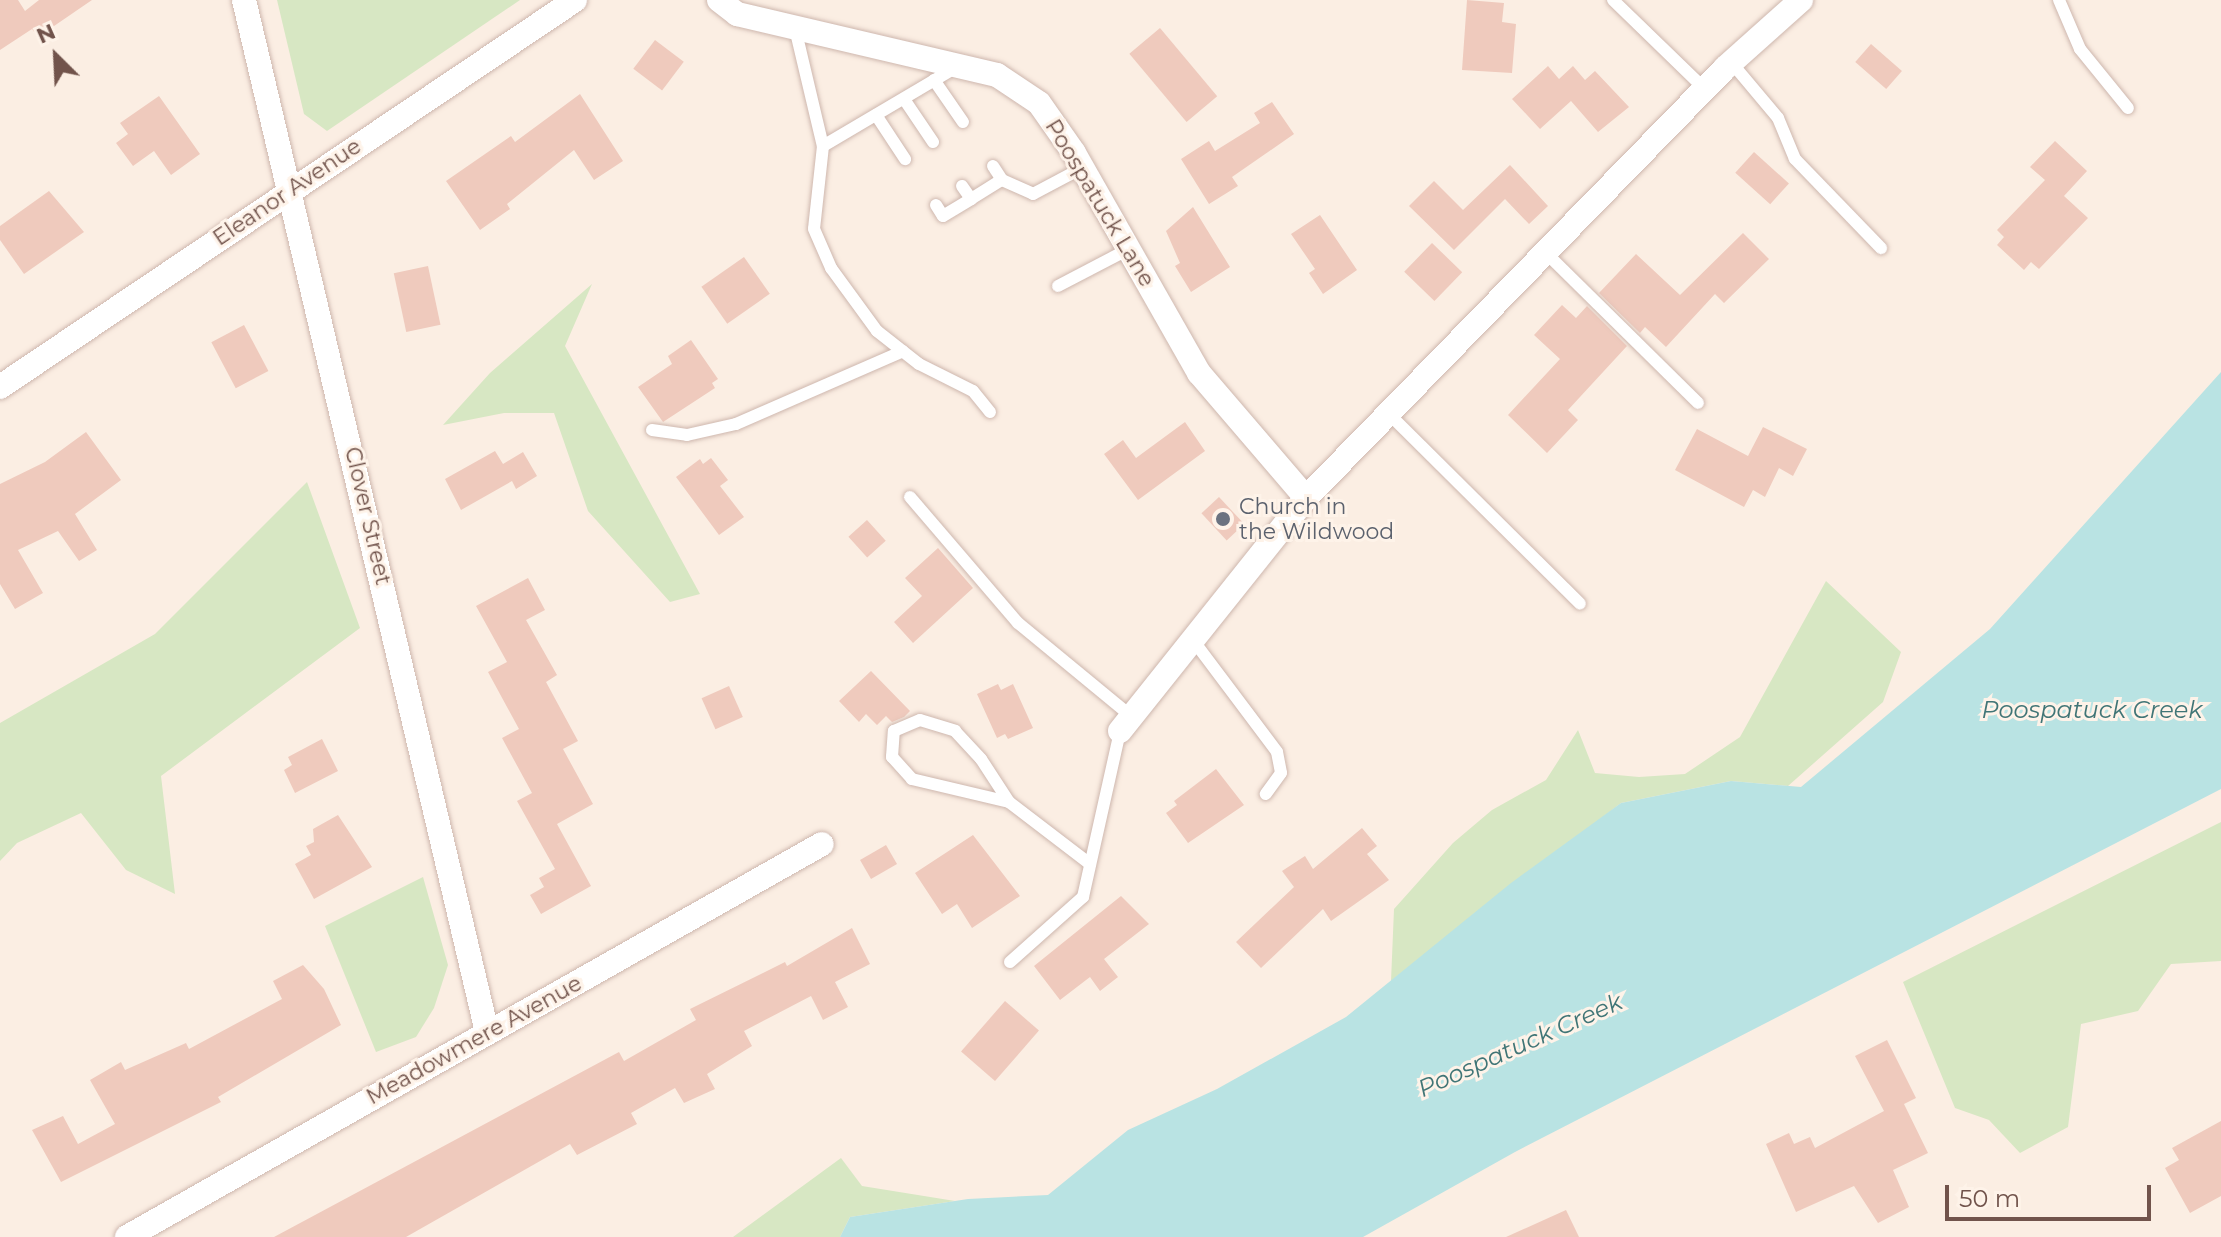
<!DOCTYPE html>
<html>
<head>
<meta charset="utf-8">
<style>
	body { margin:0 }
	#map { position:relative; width:2221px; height:1237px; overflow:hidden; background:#fbeee3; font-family:Montserrat,sans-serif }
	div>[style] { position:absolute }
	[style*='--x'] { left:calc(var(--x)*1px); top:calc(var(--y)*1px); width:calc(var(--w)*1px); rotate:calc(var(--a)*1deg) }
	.green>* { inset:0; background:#d7e7c3 }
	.water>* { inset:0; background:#b9e3e3 }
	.building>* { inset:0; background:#efcabd; transform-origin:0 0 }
	.roads { filter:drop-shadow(0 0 2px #ceb7ae) drop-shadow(0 0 2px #ceb7ae) }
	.lane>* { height:12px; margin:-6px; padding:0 6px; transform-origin:6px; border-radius:6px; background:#fff }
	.street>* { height:24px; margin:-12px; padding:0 12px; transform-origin:12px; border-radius:12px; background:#fff }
	.dots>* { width:22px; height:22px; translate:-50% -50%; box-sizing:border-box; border:4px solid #fef3e9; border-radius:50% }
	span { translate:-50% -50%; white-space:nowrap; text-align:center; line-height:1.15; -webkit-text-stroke:6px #fef3e9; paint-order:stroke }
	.street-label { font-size:22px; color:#71534b }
	.worship-label { font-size:22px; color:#5b616d }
	.left { translate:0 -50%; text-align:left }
	.water-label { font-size:24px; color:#407576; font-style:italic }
	.north { position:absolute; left:16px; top:16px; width:80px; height:80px; -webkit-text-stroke:6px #fef3e9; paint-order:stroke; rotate:336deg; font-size:22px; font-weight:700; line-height:32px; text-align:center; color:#71534b }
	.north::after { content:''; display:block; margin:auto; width:28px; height:36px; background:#71534b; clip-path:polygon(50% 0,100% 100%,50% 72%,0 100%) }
	.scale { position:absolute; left:1945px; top:1185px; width:206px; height:36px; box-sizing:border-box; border:4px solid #71534b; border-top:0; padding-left:10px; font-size:24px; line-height:28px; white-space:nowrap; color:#71534b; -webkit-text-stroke:6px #fef3e9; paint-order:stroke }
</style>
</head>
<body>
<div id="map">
	<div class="green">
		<div style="clip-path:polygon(277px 0,520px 0,327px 131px,304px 114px)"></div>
		<div style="clip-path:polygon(592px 284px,565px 346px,700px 594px,670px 602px,588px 511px,554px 413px,504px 413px,443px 425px,490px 373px)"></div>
		<div style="clip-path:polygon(307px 482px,360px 628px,161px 776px,175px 894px,126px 870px,81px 813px,17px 843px,0 861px,0 723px,155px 634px)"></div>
		<div style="clip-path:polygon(1826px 581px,1901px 652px,1883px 702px,1788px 786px,1731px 781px,1621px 803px,1391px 981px,1394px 909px,1453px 843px,1492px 810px,1546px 780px,1578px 730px,1595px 773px,1639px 777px,1685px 774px,1740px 737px)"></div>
		<div style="clip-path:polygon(2221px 822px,2221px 961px,2171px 964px,2138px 1011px,2081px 1024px,2068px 1127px,2020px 1153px,1989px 1120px,1955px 1108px,1903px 982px)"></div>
		<div style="clip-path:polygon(423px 877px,448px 965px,434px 1008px,416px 1037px,376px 1052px,325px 926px)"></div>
		<div style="clip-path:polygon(841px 1158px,862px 1186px,955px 1201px,850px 1217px,840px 1237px,733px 1237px)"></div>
	</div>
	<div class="water">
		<div style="clip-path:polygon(2221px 372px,2221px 789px,1515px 1152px,1363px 1237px,840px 1237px,850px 1217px,968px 1199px,1048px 1195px,1128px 1130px,1217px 1089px,1346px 1017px,1511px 883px,1621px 803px,1731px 781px,1801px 787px,1990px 629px)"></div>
	</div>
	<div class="building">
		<div style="clip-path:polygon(0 0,18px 0,25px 11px,39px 0,92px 0,38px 37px,32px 29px,0 50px)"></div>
		<div style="clip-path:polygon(1467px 0,1504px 3px,1502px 22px,1516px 24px,1512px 73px,1462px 70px)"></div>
		<div style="left:1160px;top:28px;width:89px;height:40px;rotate:50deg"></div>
		<div style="left:655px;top:40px;width:36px;height:36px;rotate:37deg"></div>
		<div style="left:1871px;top:44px;width:41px;height:24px;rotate:41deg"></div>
		<div style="clip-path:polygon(1548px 66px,1559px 79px,1573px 66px,1585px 80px,1595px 71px,1629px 107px,1598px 132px,1571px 101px,1540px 129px,1512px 99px)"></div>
		<div style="clip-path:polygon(580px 94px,623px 161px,594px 180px,574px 150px,507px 204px,510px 209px,480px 230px,446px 181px,511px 136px,515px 142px)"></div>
		<div style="clip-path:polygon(159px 96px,200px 154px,171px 175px,154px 151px,133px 166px,116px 143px,128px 134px,120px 123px)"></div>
		<div style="clip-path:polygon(1272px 102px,1294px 134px,1232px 177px,1238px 186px,1209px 204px,1181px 159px,1209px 141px,1215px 151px,1260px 123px,1254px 113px)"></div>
		<div style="clip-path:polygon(2055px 141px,2087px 171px,2064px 196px,2088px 218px,2039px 269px,2031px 262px,2024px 270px,1997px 245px,2004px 237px,1997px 230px,2045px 180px,2030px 167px)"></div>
		<div style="left:1754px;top:152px;width:47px;height:28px;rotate:42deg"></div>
		<div style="clip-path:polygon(1510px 165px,1548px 206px,1529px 224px,1505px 199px,1454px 250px,1409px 206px,1434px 181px,1463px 210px)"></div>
		<div style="clip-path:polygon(49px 191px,84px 232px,24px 274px,0 240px,0 226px)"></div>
		<div style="clip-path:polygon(1193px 207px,1230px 267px,1191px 292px,1175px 266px,1180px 263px,1166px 231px)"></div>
		<div style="clip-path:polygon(1320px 215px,1357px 270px,1323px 294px,1309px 273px,1315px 269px,1291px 234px)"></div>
		<div style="clip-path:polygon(1743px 233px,1769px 259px,1724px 303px,1715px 294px,1666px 347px,1645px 327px,1640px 333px,1599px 293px,1636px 254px,1680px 295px)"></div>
		<div style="left:1432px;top:243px;width:42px;height:40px;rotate:44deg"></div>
		<div style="left:744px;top:257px;width:45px;height:52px;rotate:55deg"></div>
		<div style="left:428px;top:266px;width:60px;height:35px;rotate:78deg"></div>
		<div style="clip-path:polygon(1562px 305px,1576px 318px,1587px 306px,1627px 346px,1568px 410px,1578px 420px,1547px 453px,1508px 415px,1560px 359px,1534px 335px)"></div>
		<div style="left:244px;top:325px;width:52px;height:37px;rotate:62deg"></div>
		<div style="clip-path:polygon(691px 340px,718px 379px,712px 383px,715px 388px,663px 422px,638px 387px,672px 364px,668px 356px)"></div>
		<div style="clip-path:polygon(1185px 422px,1205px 451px,1138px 500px,1104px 454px,1123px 440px,1136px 458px)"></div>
		<div style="clip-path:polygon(1763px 427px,1807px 449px,1793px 476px,1779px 468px,1765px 497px,1753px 490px,1744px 507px,1675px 470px,1697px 429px,1748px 456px)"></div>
		<div style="clip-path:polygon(86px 432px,121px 480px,75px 514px,97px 550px,79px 561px,58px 531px,18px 550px,43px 593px,15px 609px,0 584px,0 484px,45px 462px)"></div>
		<div style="clip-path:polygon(495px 451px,503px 464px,523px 452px,537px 476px,516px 489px,512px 481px,461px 510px,445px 479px)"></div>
		<div style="clip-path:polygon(711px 458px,728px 480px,720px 486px,744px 517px,719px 535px,676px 477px,700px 459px,703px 464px)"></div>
		<div style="left:1219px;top:497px;width:37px;height:24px;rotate:47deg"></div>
		<div style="left:867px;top:520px;width:28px;height:25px;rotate:48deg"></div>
		<div style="clip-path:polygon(938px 548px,973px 588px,913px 643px,894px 622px,922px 596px,905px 578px)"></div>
		<div style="clip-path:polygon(528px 578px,545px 610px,526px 620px,557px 675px,546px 682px,578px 741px,563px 749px,593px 804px,557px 824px,591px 886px,541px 914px,530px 895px,544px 887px,539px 878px,555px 869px,517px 801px,532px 793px,502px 738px,519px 729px,488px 672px,507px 662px,476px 606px)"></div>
		<div style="clip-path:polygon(871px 671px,910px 711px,904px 717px,892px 722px,886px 716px,877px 725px,866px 714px,859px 722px,839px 701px)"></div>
		<div style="clip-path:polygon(998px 684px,1001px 690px,1013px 684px,1033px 728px,1008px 739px,1005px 734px,997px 738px,977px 694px)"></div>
		<div style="left:729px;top:686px;width:34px;height:30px;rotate:66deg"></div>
		<div style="clip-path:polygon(322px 739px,338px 771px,295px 793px,284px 770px,292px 765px,288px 757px)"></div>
		<div style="clip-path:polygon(1216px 769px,1244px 805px,1188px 843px,1166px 813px,1177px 805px,1174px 801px)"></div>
		<div style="clip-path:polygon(338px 815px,372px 867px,314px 899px,295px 864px,311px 855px,306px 846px,314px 842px,313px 829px)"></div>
		<div style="clip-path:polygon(1362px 828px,1377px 846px,1367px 854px,1389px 880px,1331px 921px,1323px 909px,1261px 968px,1236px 942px,1294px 887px,1282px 871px,1305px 856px,1313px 869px)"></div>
		<div style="clip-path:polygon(973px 835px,1020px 896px,972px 928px,957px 904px,942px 914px,915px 873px)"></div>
		<div style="left:886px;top:845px;width:22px;height:30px;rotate:60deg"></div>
		<div style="clip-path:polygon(1121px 896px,1149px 924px,1104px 959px,1118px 977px,1100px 991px,1090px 977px,1060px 1000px,1034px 966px)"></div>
		<div style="clip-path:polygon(852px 928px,870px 964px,835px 982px,848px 1007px,823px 1020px,811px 996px,744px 1031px,752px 1046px,707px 1074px,715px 1089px,684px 1103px,675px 1088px,631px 1113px,637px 1124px,577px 1155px,570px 1144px,406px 1237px,274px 1237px,619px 1052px,624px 1061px,696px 1020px,690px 1009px,785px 962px,787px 966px)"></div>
		<div style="clip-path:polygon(303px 965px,324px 989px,341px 1025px,218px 1097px,221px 1102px,61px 1182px,32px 1130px,63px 1116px,78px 1144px,115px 1124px,90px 1080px,121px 1062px,125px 1070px,186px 1043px,189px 1049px,282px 999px,273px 981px)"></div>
		<div style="left:1005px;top:1001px;width:45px;height:67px;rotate:41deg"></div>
		<div style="clip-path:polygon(1887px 1040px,1916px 1098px,1904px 1104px,1928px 1153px,1893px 1170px,1909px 1207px,1878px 1223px,1854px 1186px,1796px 1212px,1766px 1144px,1789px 1133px,1794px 1144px,1810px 1137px,1815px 1148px,1884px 1111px,1855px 1056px)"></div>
		<div style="clip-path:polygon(2221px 1121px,2221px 1196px,2190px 1213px,2165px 1168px,2179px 1160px,2172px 1148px)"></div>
		<div style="clip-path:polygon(1566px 1210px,1579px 1237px,1506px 1237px)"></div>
	</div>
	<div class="roads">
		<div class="lane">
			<div style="--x:1613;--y:0;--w:128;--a:44.1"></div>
			<div style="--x:2059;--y:0;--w:53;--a:66.8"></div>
			<div style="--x:2080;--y:49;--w:76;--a:50.9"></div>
			<div style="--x:795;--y:28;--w:121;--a:76.7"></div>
			<div style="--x:823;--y:146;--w:83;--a:96.2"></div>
			<div style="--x:814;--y:229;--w:43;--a:66.4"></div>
			<div style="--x:831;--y:268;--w:78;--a:53.9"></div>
			<div style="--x:877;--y:331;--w:53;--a:38.2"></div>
			<div style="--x:919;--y:364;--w:60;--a:26.6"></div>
			<div style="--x:973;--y:391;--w:27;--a:51"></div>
			<div style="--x:1731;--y:62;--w:73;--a:50"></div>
			<div style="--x:1778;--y:118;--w:44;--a:67.5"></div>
			<div style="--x:1795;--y:159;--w:124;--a:46"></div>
			<div style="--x:934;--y:80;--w:51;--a:55.4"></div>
			<div style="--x:904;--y:99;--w:52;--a:56"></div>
			<div style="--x:876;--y:115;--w:53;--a:56.6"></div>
			<div style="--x:823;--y:146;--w:153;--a:-30.6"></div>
			<div style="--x:993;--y:166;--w:17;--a:57"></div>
			<div style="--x:1002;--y:180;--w:34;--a:24"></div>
			<div style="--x:1033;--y:194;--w:55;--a:-28"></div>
			<div style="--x:962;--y:186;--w:16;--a:55"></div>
			<div style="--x:971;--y:199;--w:36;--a:-32"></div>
			<div style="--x:936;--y:205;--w:13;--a:58"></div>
			<div style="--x:943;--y:216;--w:33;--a:-31"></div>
			<div style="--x:1547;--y:254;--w:212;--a:44.6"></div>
			<div style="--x:1058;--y:286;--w:78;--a:-27.6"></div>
			<div style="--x:1389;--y:414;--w:269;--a:44.8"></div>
			<div style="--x:652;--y:430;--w:35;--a:8"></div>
			<div style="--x:687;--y:435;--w:50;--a:-12.7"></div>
			<div style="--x:736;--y:424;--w:182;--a:-23.6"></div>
			<div style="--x:910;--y:497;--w:166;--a:49.4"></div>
			<div style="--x:1018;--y:623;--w:148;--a:39.5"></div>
			<div style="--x:1193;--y:640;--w:140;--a:53.1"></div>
			<div style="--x:1277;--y:752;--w:21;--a:79"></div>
			<div style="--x:1281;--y:773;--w:26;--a:126"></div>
			<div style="--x:1009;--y:802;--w:100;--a:-166.7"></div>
			<div style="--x:912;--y:779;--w:30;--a:-132"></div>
			<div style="--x:892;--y:757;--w:26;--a:-86"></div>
			<div style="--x:894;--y:731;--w:28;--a:-23"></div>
			<div style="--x:920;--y:720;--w:37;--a:17"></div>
			<div style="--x:955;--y:731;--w:38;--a:47"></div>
			<div style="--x:981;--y:759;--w:51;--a:56.9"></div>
			<div style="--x:1009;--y:802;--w:102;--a:37.4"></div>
			<div style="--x:1010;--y:962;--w:98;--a:-41.7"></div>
			<div style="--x:1083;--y:897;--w:170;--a:-77.4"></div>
		</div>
		<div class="street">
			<div style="--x:244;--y:0;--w:1060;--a:76.75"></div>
			<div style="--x:719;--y:0;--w:23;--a:38"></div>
			<div style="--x:737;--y:14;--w:267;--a:13.2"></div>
			<div style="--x:997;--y:75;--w:50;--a:33.7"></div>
			<div style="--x:1039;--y:103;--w:61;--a:55"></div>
			<div style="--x:1074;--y:153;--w:253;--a:60.4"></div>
			<div style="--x:1199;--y:373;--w:165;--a:49.4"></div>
			<div style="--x:0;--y:387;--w:693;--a:-33.94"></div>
			<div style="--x:1120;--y:731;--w:298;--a:-51.4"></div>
			<div style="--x:1306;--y:498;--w:600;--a:-45.74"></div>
			<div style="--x:1725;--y:68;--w:102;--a:-41.8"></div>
			<div style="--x:127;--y:1237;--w:798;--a:-29.49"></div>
		</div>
	</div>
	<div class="dots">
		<div style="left:1223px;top:519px;background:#6b7280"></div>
	</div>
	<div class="street-label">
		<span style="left:287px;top:192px;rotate:-34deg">Eleanor Avenue</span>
		<span style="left:1100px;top:203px;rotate:59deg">Poospatuck Lane</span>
		<span style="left:368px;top:516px;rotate:77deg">Clover Street</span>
		<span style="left:474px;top:1040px;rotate:-29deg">Meadowmere Avenue</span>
	</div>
	<div class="worship-label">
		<span class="left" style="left:1239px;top:519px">Church in<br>the Wildwood</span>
	</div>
	<div class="water-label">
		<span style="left:2092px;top:710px">Poospatuck Creek</span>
		<span style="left:1520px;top:1045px;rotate:-24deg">Poospatuck Creek</span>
	</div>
	<div class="north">N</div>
	<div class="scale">50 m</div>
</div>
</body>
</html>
